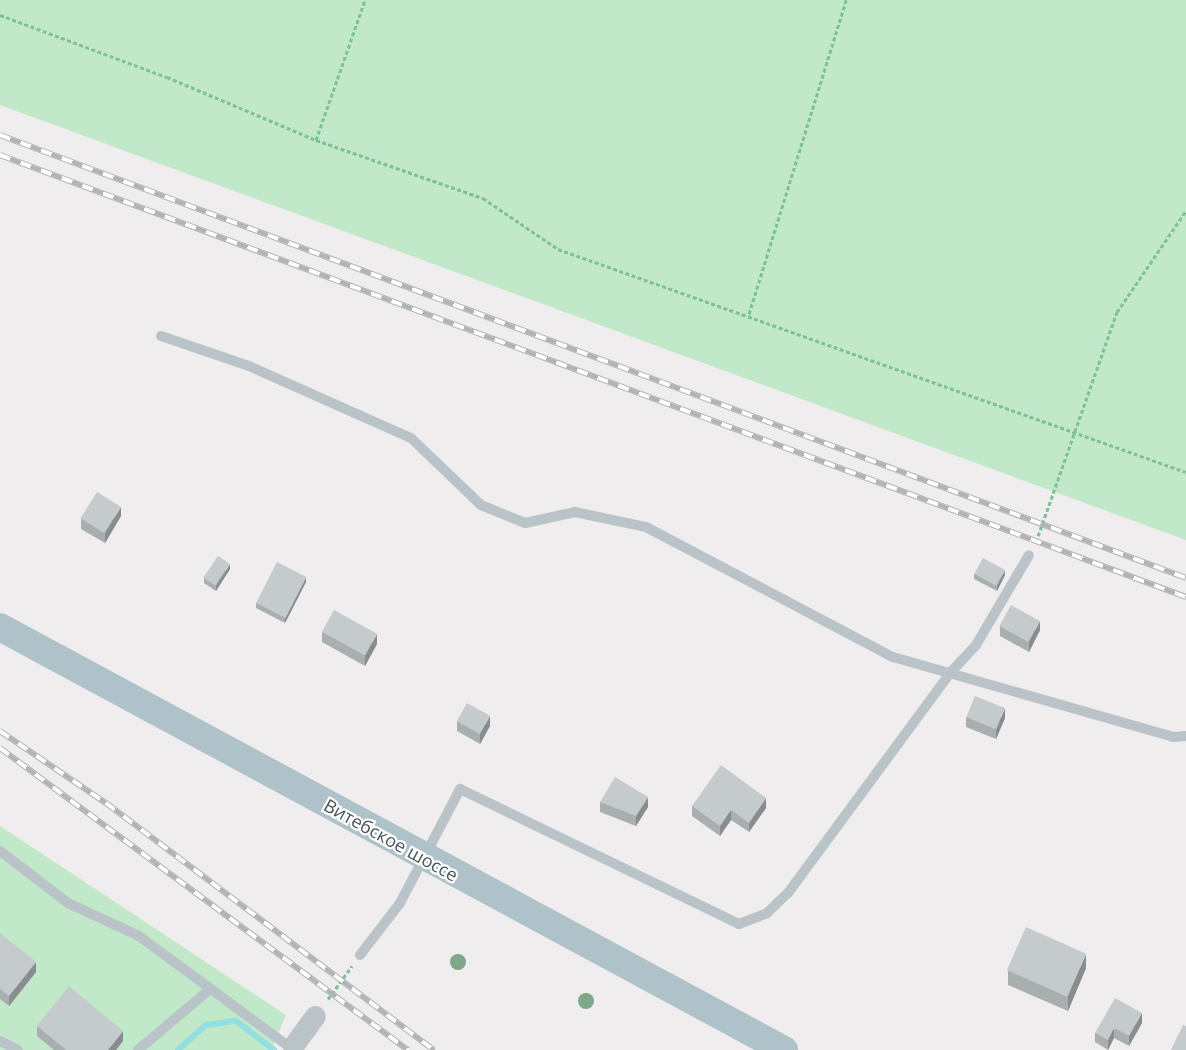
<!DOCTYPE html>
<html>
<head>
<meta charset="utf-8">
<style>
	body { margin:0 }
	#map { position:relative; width:1186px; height:1050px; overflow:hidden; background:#f0edee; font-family:"Open Sans",sans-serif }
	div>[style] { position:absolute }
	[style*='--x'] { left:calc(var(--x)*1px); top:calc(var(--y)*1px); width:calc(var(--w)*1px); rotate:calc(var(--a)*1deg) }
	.green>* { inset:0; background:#c1e8c8 }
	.stream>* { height:6px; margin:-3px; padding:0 3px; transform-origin:3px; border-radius:3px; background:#93dfe0 }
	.path>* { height:3px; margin-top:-1.5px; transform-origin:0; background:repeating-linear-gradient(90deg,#7dc292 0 4px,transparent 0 6.5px) }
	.service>* { height:10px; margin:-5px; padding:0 5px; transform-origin:5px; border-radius:5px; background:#bac4c8 }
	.minor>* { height:21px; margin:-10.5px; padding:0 10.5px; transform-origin:10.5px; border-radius:10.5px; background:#bac4c8 }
	.primary>* { height:28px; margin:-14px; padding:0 14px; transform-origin:14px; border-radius:14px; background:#b0c2c9 }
	.rail>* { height:5.5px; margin-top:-2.75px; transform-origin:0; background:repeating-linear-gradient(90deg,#fff 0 11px,#b0b4b7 0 22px); box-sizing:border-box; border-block:1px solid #b0b4b7 }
	.trees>* { width:16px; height:16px; margin:-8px; border-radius:50%; background:#7fa88a }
	.wall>* { inset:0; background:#a9aeaf }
	.shaded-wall>* { inset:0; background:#8a8d8f }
	.building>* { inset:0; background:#c5cacc; transform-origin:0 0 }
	span { translate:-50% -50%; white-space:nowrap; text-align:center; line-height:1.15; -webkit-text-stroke:4.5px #fff; paint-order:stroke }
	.street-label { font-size:18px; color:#485458 }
</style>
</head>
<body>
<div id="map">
	<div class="green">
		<div style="clip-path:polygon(0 0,1186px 0,1186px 540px,0 105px)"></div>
		<div style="clip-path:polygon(0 826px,286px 1015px,271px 1050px,0 1050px)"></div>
	</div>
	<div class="stream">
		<div style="--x:178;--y:1050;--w:38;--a:-42"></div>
		<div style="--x:206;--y:1025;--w:30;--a:-8"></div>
		<div style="--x:236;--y:1021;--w:48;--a:37.3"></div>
	</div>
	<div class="path">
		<div style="--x:0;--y:15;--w:178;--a:20.4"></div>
		<div style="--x:167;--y:77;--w:162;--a:22.9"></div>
		<div style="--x:316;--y:140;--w:177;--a:19.2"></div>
		<div style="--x:483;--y:198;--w:91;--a:34.2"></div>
		<div style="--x:558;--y:249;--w:666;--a:19.55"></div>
		<div style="--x:316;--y:140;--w:148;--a:-70.7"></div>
		<div style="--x:749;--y:314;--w:329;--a:-72.8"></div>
		<div style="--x:1036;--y:542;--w:244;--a:-70.6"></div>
		<div style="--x:1117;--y:312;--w:122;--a:-55.7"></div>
		<div style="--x:328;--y:999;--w:41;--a:-54"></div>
	</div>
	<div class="service">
		<div style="--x:161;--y:336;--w:93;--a:18.8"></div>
		<div style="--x:249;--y:366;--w:177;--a:24"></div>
		<div style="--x:411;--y:438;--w:97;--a:43.7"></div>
		<div style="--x:481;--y:505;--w:48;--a:22.2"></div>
		<div style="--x:525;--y:523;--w:51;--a:-12.4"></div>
		<div style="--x:575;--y:512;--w:73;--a:11.9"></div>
		<div style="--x:646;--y:527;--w:279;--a:27.8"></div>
		<div style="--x:893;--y:657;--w:291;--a:15.9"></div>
		<div style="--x:1173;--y:737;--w:13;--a:-4"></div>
		<div style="--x:0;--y:851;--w:86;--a:37.4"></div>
		<div style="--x:68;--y:903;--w:78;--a:24.9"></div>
		<div style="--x:139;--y:936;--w:190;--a:36.4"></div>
		<div style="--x:360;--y:955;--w:66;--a:-52.4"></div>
		<div style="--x:400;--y:903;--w:129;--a:-62.2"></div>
		<div style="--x:460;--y:789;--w:310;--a:25.8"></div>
		<div style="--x:739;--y:924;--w:30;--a:-21"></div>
		<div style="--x:767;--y:913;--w:29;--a:-44"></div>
		<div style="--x:788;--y:893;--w:275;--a:-53.6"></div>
		<div style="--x:951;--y:672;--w:37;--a:-47"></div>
		<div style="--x:976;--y:645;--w:104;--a:-59.5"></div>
		<div style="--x:0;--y:1041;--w:20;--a:27"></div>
		<div style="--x:138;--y:1050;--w:93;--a:-40.2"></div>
	</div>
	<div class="minor">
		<div style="--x:293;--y:1046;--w:37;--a:-54"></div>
	</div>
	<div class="primary">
		<div style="--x:0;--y:627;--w:891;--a:28.35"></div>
	</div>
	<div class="rail">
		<div style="--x:0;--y:135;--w:1266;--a:20.48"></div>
		<div style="--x:0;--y:155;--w:1266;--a:20.44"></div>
		<div style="--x:0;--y:731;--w:128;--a:34.2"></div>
		<div style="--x:106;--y:803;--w:411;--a:37"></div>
		<div style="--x:0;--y:748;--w:508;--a:36.51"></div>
	</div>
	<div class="trees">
		<div style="left:458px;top:962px"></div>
		<div style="left:586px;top:1001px"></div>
	</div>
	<div class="wall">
		<div style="clip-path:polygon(121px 516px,105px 543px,81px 529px,81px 519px)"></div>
		<div style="clip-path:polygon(230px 569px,216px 591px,204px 583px,204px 578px)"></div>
		<div style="clip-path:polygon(974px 574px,1005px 575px,997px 591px,974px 579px)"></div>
		<div style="clip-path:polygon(306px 582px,285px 623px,256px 608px,256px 603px)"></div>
		<div style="clip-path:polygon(1000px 626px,1040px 630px,1029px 652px,1000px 636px)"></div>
		<div style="clip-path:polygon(322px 632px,377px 644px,365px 666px,322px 642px)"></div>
		<div style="clip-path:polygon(966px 717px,1005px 718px,996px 739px,966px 727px)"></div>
		<div style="clip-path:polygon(457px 721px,490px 726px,480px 744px,457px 731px)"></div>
		<div style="clip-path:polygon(600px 802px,648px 807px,636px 826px,600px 812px)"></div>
		<div style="clip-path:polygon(692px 806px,766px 808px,749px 832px,731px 820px,720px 836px,692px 816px)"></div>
		<div style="clip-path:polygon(0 933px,36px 972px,9px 1006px,0 999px)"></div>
		<div style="clip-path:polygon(1086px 968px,1068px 1011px,1008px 985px,1008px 970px)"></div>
		<div style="clip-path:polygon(1142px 1023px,1129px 1046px,1114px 1038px,1108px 1050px,1095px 1042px,1095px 1033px)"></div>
		<div style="clip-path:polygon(37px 1026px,123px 1041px,116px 1050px,54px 1050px,37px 1036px)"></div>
	</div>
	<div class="shaded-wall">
		<div style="clip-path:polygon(121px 507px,121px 516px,105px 543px,105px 533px)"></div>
		<div style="clip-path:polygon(230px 564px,230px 569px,216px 591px,216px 586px)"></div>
		<div style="clip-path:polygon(1005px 570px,1005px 575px,997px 591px,997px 586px)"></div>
		<div style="clip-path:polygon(306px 577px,306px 582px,285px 623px,285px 618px)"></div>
		<div style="clip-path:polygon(1040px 621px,1040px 630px,1029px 652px,1029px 642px)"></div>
		<div style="clip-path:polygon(377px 634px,377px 644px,365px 666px,365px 656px)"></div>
		<div style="clip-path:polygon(1005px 708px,1005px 718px,996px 739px,996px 730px)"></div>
		<div style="clip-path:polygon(490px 716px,490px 726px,480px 744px,480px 734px)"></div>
		<div style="clip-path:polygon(648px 797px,648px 807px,636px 826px,636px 816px)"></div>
		<div style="clip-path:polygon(766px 798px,766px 808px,749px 832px,749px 823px)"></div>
		<div style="clip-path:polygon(731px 810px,731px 820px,720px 836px,720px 826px)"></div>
		<div style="clip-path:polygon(1086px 954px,1086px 968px,1068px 1011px,1068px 996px)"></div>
		<div style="clip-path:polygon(36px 962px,36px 972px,9px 1006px,9px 996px)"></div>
		<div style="clip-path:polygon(1142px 1013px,1142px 1023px,1129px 1046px,1129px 1036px)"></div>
		<div style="clip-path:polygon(1114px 1028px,1114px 1038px,1108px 1050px,1108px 1040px)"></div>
		<div style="clip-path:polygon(123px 1031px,123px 1041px,116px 1050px,108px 1050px)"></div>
	</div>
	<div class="building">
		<div style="left:97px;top:492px;width:28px;height:31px;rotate:32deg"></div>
		<div style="left:218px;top:556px;width:14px;height:26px;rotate:34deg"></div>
		<div style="left:983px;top:558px;width:25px;height:18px;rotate:29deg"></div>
		<div style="left:277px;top:562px;width:33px;height:46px;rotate:27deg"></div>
		<div style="left:1011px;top:605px;width:33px;height:24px;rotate:29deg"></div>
		<div style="left:334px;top:610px;width:49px;height:25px;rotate:29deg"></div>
		<div style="left:975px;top:696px;width:32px;height:23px;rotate:22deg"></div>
		<div style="left:467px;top:703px;width:26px;height:21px;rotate:29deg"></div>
		<div style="clip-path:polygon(721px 765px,766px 798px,749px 823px,731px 810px,720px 826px,692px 806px)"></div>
		<div style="clip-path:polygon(615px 777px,648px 797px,636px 816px,600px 802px)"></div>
		<div style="left:1026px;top:927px;width:66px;height:47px;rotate:24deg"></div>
		<div style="clip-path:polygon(0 933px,36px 962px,9px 996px,0 989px)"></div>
		<div style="clip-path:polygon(69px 986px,123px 1031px,108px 1050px,66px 1050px,37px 1026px)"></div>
		<div style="clip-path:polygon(1115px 998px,1142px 1013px,1129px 1036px,1114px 1028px,1108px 1040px,1095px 1033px)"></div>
		<div style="clip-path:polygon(1183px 1025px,1186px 1026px,1186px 1050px,1171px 1050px)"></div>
	</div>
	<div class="street-label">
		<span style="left:391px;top:840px;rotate:29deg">Витебское шоссе</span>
	</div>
</div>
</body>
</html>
